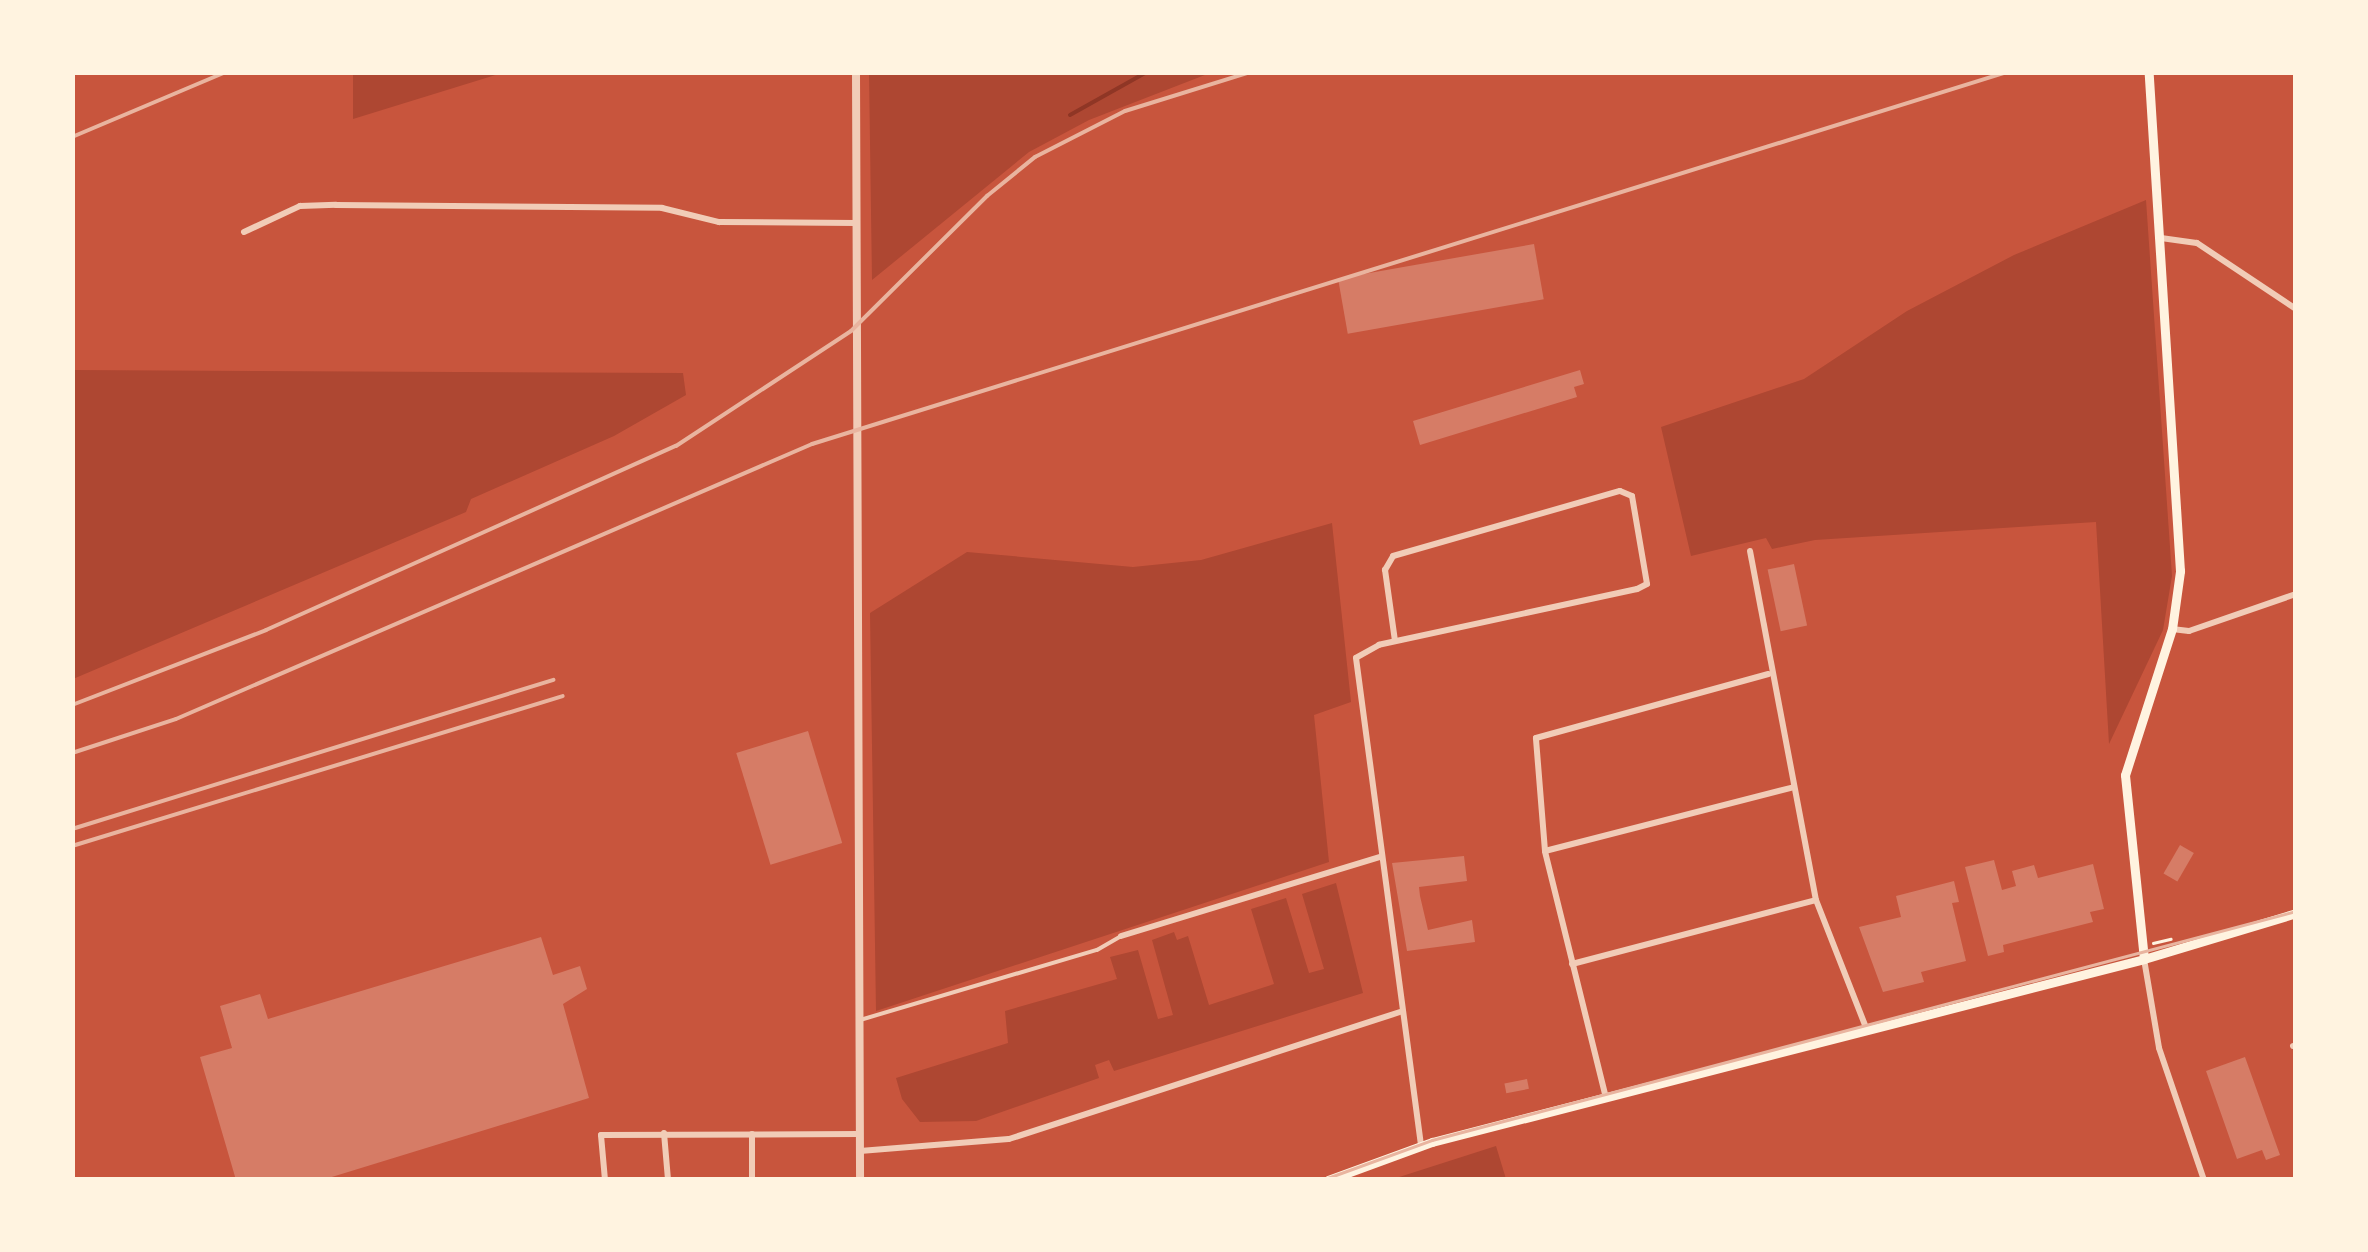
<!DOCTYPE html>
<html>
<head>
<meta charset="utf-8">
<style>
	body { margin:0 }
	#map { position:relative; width:2368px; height:1252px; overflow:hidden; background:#c8553d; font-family:"Work Sans",sans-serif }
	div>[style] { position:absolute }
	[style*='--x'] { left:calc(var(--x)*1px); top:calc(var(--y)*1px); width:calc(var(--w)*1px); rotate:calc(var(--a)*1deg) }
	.green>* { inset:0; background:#ae4732 }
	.stream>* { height:4px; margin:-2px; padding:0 2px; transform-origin:2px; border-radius:2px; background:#8f3625 }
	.building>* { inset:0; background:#d67c66; transform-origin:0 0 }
	.path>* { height:2.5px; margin:-1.25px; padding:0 1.25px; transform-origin:1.25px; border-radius:1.25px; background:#fff3e0 }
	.service>* { height:4px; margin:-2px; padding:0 2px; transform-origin:2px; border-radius:2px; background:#f1ccb7 }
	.minor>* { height:6px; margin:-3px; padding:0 3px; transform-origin:3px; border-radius:3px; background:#f1ccb7 }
	.tertiary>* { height:8px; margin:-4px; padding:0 4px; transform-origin:4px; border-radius:4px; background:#f1ccb7 }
	.secondary>* { height:9px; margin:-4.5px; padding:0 4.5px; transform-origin:4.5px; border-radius:4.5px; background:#fff3e0 }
	.tram>* { height:2.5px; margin:-1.25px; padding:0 1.25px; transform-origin:1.25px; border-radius:1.25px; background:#e9b49f }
	.rail>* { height:4px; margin:-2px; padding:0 2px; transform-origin:2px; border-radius:2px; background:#e9b49f }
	span { translate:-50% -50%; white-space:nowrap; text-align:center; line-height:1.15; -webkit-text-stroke:9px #fff3e0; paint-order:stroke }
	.frame { position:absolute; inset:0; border:75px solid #fff3e0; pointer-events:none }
</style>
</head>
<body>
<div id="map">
	<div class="green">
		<div style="clip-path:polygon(353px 73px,353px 72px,502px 73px,353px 119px)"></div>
		<div style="clip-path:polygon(869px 73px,869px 72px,1210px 73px,1089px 120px,1029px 152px,872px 280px)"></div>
		<div style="clip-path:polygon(2146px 200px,2172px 576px,2163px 630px,2109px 744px,2096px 522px,1815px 540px,1772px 549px,1766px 538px,1691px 556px,1661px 427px,1804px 379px,1907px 311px,2014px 255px)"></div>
		<div style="clip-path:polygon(72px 370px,683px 373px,686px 395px,614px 436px,471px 499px,466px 512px,73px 679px)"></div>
		<div style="clip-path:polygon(1332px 523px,1351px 702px,1314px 715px,1329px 862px,876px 1011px,870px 613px,967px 552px,1133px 567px,1201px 560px)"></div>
		<div style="clip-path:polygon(1336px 883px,1363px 993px,1114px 1071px,1109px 1060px,1095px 1065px,1099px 1078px,976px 1121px,920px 1122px,902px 1099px,896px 1078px,1008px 1043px,1005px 1011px,1117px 979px,1110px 957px,1138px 950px,1158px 1019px,1173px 1015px,1152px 940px,1174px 932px,1177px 940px,1188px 936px,1209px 1005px,1274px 984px,1251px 909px,1286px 898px,1309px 973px,1324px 969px,1302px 894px)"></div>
		<div style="clip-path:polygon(1496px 1146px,1506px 1179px,1393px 1179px)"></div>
	</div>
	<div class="stream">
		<div style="--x:1070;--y:115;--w:88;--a:-29.2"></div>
	</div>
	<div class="building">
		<div style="left:1534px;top:244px;width:56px;height:199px;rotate:80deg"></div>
		<div style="clip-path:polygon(1580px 370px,1584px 384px,1574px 387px,1577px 397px,1420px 445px,1413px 421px)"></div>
		<div style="left:1794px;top:564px;width:63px;height:27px;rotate:78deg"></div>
		<div style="left:808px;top:731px;width:117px;height:75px;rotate:73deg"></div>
		<div style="left:2180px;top:845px;width:16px;height:33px;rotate:30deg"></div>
		<div style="clip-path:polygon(1464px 856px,1467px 881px,1419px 887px,1420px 896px,1428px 930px,1472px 920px,1475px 942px,1407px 951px,1392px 863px)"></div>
		<div style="clip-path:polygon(1994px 860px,2002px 890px,2016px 886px,2012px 871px,2034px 865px,2038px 878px,2093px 864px,2104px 909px,2090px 912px,2093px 922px,2003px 945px,2004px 952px,1988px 956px,1965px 867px)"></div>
		<div style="clip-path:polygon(1954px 881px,1959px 902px,1952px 903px,1966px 961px,1921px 972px,1924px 982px,1883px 992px,1859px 927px,1901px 917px,1896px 896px)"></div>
		<div style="clip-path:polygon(541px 937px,553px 975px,580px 966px,587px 989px,563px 1004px,589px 1098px,322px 1180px,236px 1180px,200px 1057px,232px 1048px,220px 1006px,260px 994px,268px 1019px)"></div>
		<div style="clip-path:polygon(2245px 1057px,2280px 1155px,2266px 1160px,2262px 1150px,2237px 1159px,2206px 1071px)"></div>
		<div style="left:1527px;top:1079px;width:10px;height:23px;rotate:79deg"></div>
	</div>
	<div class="path">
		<div style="--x:2153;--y:943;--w:18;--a:-13"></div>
	</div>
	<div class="service">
		<div style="--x:860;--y:1020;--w:247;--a:-16.5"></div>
		<div style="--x:1097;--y:950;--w:28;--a:-30"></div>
	</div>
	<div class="minor">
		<div style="--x:244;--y:232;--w:62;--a:-24.9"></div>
		<div style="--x:300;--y:206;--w:36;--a:-2"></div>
		<div style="--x:336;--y:205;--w:326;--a:0.5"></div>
		<div style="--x:662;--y:208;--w:59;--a:13.8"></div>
		<div style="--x:719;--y:222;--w:137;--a:0.4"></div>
		<div style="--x:2161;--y:238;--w:36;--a:8"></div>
		<div style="--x:2197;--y:243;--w:119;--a:33.7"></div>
		<div style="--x:1750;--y:551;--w:355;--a:79.3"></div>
		<div style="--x:1816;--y:900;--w:140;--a:68.6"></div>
		<div style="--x:2172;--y:629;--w:17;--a:7"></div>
		<div style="--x:2189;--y:631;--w:113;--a:-19.1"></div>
		<div style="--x:1395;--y:641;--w:72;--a:-98"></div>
		<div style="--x:1385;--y:570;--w:16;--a:-60"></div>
		<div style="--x:1393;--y:556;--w:236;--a:-16"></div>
		<div style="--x:1620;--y:491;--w:13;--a:23"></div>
		<div style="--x:1632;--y:496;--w:89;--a:80.3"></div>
		<div style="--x:1647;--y:584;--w:11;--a:153"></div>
		<div style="--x:1637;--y:589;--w:264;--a:167.8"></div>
		<div style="--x:1379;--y:645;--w:26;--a:151"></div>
		<div style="--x:1356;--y:658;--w:492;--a:82.4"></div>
		<div style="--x:1545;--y:851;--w:254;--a:-14.4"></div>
		<div style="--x:1121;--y:936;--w:271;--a:-17"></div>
		<div style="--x:2144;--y:959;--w:90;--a:80.4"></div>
		<div style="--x:2159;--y:1048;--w:139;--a:71.2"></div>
		<div style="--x:1572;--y:964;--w:252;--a:-14.7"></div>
		<div style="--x:2293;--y:1046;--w:3;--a:-18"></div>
		<div style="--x:1606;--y:1098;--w:254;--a:-103.9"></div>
		<div style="--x:1545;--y:851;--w:113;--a:-94.6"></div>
		<div style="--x:1536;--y:738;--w:241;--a:-15.4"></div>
		<div style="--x:664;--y:1133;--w:47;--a:85.1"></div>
		<div style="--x:752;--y:1134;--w:46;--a:90"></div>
		<div style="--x:860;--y:1151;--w:149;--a:-4.6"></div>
		<div style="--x:1009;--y:1139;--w:411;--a:-18"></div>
		<div style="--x:605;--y:1180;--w:45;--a:-95.1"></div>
		<div style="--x:601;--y:1135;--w:259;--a:-0.2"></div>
	</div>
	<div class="tertiary">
		<div style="--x:856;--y:72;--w:1108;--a:89.79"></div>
	</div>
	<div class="secondary">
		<div style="--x:2144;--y:959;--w:185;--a:-95.9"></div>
		<div style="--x:2125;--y:775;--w:153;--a:-72.2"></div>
		<div style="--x:2172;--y:629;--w:59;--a:-82.1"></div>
		<div style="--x:2180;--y:571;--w:500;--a:-93.6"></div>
		<div style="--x:1328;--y:1180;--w:111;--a:-20.1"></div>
		<div style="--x:1432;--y:1142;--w:735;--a:-14.41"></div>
		<div style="--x:2144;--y:959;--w:159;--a:-16.8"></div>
	</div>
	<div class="tram">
		<div style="--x:1322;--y:1180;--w:117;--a:-20"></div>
		<div style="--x:1432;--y:1140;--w:894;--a:-14.84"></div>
	</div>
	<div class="rail">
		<div style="--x:72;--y:137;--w:167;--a:-22.9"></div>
		<div style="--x:72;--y:705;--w:208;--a:-21.1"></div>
		<div style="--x:266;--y:630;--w:449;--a:-24.2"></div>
		<div style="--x:676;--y:446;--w:209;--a:-33.3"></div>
		<div style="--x:851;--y:331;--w:192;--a:-44.8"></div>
		<div style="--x:987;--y:196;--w:62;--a:-39.1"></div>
		<div style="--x:1035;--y:157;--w:101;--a:-27.1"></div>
		<div style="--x:1125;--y:111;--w:131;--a:-17.3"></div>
		<div style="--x:72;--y:753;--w:109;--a:-18.1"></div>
		<div style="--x:176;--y:719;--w:693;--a:-23.38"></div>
		<div style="--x:812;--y:444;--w:1252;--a:-17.29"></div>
		<div style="--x:72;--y:829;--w:504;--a:-17.21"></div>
		<div style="--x:72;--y:846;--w:513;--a:-16.99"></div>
	</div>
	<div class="frame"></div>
</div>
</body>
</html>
